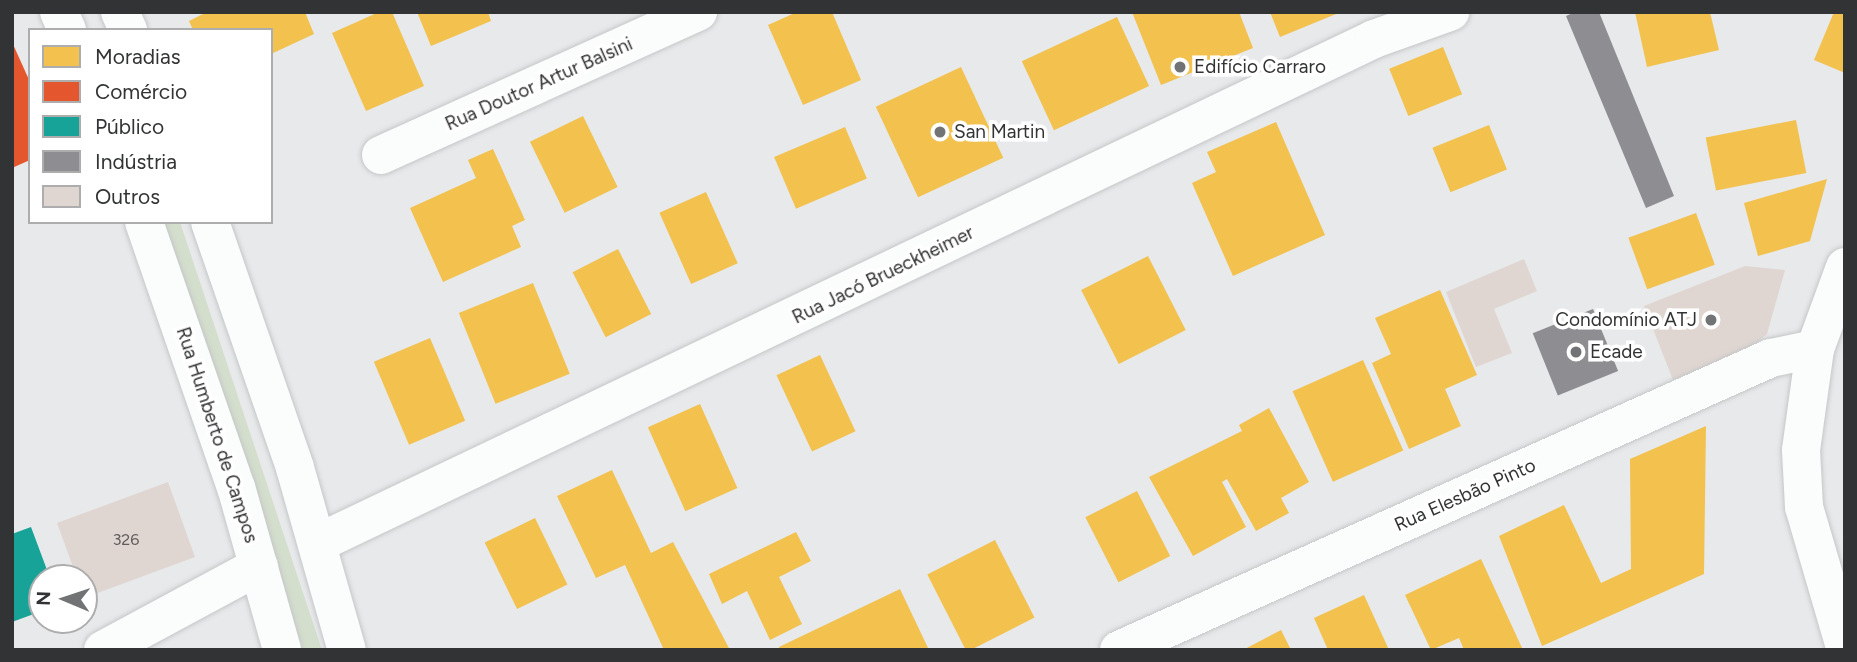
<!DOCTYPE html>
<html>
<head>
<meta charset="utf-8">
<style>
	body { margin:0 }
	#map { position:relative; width:1857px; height:662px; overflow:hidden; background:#e7e9eb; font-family:Figtree,sans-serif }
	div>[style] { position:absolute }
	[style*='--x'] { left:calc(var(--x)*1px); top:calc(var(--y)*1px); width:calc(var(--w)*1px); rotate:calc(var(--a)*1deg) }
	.green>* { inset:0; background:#d4decc }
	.homes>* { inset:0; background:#f2c14e; transform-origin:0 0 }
	.shops>* { inset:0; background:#e4572e }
	.public>* { inset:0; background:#17a398 }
	.industry>* { inset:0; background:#8d8d92; transform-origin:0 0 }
	.building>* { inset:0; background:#e0d6d1 }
	.roads { filter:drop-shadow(0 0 2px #c5c7c8) drop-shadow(0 0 2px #c5c7c8) }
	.street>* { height:38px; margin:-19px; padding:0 19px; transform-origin:19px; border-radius:19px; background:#fbfcfc }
	.secondary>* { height:38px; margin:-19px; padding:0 19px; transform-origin:19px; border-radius:19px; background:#fbfcfc }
	.primary>* { height:38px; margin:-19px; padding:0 19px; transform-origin:19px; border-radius:19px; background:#fbfcfc }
	.dots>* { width:19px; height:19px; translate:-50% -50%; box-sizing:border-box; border:4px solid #fff; border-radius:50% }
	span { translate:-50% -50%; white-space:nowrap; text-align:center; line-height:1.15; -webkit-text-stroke:7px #fff; paint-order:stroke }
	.number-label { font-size:16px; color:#5e5c5b }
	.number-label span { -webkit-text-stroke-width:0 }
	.poi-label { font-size:19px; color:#323334 }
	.left { translate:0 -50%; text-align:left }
	.right { translate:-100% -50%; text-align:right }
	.street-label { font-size:19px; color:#323334 }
	.frame { position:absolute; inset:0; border:14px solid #323334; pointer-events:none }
	.legend { position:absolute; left:28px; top:28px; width:245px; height:196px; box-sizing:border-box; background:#fff; border:2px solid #adadae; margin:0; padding:9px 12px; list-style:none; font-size:21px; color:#323334 }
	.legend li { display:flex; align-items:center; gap:14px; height:35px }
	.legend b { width:35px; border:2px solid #adadae }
	.north { position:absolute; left:28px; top:564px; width:70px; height:70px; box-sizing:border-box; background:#fff; border:2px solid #adadae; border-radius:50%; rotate:272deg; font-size:19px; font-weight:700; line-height:28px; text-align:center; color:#323334 }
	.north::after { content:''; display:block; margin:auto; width:24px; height:32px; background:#717374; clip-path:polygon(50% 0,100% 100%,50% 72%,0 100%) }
</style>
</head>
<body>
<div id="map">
	<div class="green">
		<div style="clip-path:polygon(164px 222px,180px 222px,322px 650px,303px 650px)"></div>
	</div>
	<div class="homes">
		<div style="clip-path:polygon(207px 12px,305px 12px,314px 34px,271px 54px,271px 30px,193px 30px,189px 21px)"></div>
		<div style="clip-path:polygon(379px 12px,392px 12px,424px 86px,366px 111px,332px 33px)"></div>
		<div style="clip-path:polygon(417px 12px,488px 12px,491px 21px,431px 46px)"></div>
		<div style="clip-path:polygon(797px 12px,832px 12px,861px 80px,803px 105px,768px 25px)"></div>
		<div style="clip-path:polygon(1132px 12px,1239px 12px,1253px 48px,1161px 85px)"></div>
		<div style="clip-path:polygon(1270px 12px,1341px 12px,1280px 37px)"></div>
		<div style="clip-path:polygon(1635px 12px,1710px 12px,1719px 50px,1647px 67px)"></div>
		<div style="clip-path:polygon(1834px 12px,1845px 12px,1845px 73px,1814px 60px)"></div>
		<div style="left:1117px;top:17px;width:76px;height:105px;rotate:65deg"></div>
		<div style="left:1443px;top:47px;width:51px;height:58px;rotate:68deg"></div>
		<div style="left:961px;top:67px;width:100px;height:94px;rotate:65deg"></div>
		<div style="left:583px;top:116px;width:79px;height:59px;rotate:64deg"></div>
		<div style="left:1796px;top:120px;width:54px;height:92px;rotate:79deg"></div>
		<div style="clip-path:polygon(1276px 122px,1325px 235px,1233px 276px,1192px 183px,1216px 172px,1207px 152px)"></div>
		<div style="left:1489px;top:125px;width:48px;height:61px;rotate:68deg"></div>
		<div style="left:845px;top:127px;width:56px;height:77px;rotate:67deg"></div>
		<div style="clip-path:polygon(493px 149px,525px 220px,512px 226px,521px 247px,443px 282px,410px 208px,476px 178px,468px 160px)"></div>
		<div style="clip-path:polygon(1827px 179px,1810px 241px,1758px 256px,1744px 203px)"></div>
		<div style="left:706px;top:192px;width:78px;height:51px;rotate:66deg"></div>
		<div style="left:1696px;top:213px;width:55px;height:72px;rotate:70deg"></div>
		<div style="left:618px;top:249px;width:73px;height:51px;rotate:63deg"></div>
		<div style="left:1148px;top:256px;width:83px;height:75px;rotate:63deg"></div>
		<div style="left:533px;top:283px;width:98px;height:80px;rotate:68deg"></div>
		<div style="clip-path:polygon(1440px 290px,1477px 375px,1445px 389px,1461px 426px,1409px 449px,1372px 363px,1391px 354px,1375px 318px)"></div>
		<div style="left:430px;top:338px;width:90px;height:61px;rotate:67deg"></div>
		<div style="left:820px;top:355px;width:84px;height:48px;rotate:65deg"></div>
		<div style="left:1363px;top:360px;width:99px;height:77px;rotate:66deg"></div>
		<div style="left:700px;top:404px;width:92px;height:57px;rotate:66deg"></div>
		<div style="clip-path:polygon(1269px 408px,1309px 482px,1281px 498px,1289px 513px,1256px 531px,1227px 479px,1222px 482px,1246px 527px,1193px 556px,1149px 477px,1242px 431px,1239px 425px)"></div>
		<div style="clip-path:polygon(1706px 426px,1704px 574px,1542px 646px,1499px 536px,1564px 505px,1601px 583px,1631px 569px,1630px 459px)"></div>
		<div style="clip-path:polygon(612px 470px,651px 553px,673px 542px,730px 650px,664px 650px,625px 565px,596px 578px,557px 496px)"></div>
		<div style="left:1137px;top:491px;width:73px;height:58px;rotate:63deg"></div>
		<div style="left:535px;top:518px;width:74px;height:56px;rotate:64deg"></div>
		<div style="clip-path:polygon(796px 532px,811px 561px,779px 577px,802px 624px,770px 640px,747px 591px,722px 604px,709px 574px)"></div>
		<div style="left:995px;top:540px;width:87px;height:76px;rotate:63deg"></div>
		<div style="clip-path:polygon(1481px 559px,1523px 650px,1464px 650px,1459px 638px,1431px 650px,1405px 595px)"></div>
		<div style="clip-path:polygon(900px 589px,929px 650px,780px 650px,779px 647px)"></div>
		<div style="clip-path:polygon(1364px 595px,1389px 650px,1328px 650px,1314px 618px)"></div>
		<div style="clip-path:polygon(1281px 630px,1291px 650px,1243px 650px)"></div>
	</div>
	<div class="shops">
		<div style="clip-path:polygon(12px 42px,30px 82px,30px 160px,12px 168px)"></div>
	</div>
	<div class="public">
		<div style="clip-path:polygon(31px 527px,50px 578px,42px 578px,42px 611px,12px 622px,12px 534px)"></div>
	</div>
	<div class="industry">
		<div style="clip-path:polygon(1575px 12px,1599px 12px,1674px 196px,1646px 208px,1566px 16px)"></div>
		<div style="left:1593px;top:309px;width:67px;height:65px;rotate:68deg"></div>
	</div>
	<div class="building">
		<div style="clip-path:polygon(1524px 259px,1537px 291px,1494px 309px,1512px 353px,1476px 367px,1446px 292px)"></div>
		<div style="clip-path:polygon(1745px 266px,1785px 270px,1767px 334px,1747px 351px,1673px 380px,1644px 306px)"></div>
		<div style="clip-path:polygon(168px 482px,195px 557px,84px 598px,84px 578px,77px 578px,57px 523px)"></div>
	</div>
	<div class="roads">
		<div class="street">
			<div style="--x:381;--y:155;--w:348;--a:-24.3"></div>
			<div style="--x:318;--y:543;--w:1170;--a:-25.51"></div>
			<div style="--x:1374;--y:39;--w:81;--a:-19.6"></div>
			<div style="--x:103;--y:650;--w:177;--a:-28.3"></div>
			<div style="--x:1119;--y:650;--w:714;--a:-24.13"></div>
			<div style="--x:1771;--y:358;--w:45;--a:-11.6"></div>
		</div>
		<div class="secondary">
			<div style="--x:1845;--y:267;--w:87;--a:110.1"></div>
			<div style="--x:1815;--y:349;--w:102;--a:97.9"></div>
			<div style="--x:1801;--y:450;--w:57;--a:87"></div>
			<div style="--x:1804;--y:507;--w:146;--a:73.7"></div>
		</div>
		<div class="primary">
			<div style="--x:59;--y:12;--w:20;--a:66"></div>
			<div style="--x:120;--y:12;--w:20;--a:66"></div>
			<div style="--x:144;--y:222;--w:281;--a:70.9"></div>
			<div style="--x:236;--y:487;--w:169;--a:74.2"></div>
			<div style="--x:210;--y:222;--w:260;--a:70.9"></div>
			<div style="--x:295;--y:468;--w:189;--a:74.1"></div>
		</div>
	</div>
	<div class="dots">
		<div style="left:1180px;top:67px;background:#717374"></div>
		<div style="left:940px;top:132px;background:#717374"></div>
		<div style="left:1711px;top:320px;background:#717374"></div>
		<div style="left:1576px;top:352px;background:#717374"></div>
	</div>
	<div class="number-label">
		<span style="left:126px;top:540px">326</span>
	</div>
	<div class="poi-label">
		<span class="left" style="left:1194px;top:67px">Edifício Carraro</span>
		<span class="left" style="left:954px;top:132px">San Martin</span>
		<span class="right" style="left:1697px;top:320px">Condomínio ATJ</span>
		<span class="left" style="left:1590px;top:352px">Ecade</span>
	</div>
	<div class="street-label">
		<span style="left:539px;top:84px;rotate:-24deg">Rua Doutor Artur Balsini</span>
		<span style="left:883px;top:275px;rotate:-26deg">Rua Jacó Brueckheimer</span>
		<span style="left:217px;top:435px;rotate:72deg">Rua Humberto de Campos</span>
		<span style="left:1465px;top:495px;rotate:-24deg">Rua Elesbão Pinto</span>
	</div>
	<div class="frame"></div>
	<ul class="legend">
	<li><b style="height:19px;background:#f2c14e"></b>Moradias</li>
	<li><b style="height:19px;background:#e4572e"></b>Comércio</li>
	<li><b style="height:19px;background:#17a398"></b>Público</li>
	<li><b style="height:19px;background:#8d8d92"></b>Indústria</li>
	<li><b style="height:19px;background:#e0d6d1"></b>Outros</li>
	</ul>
	<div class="north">N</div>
</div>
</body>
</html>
